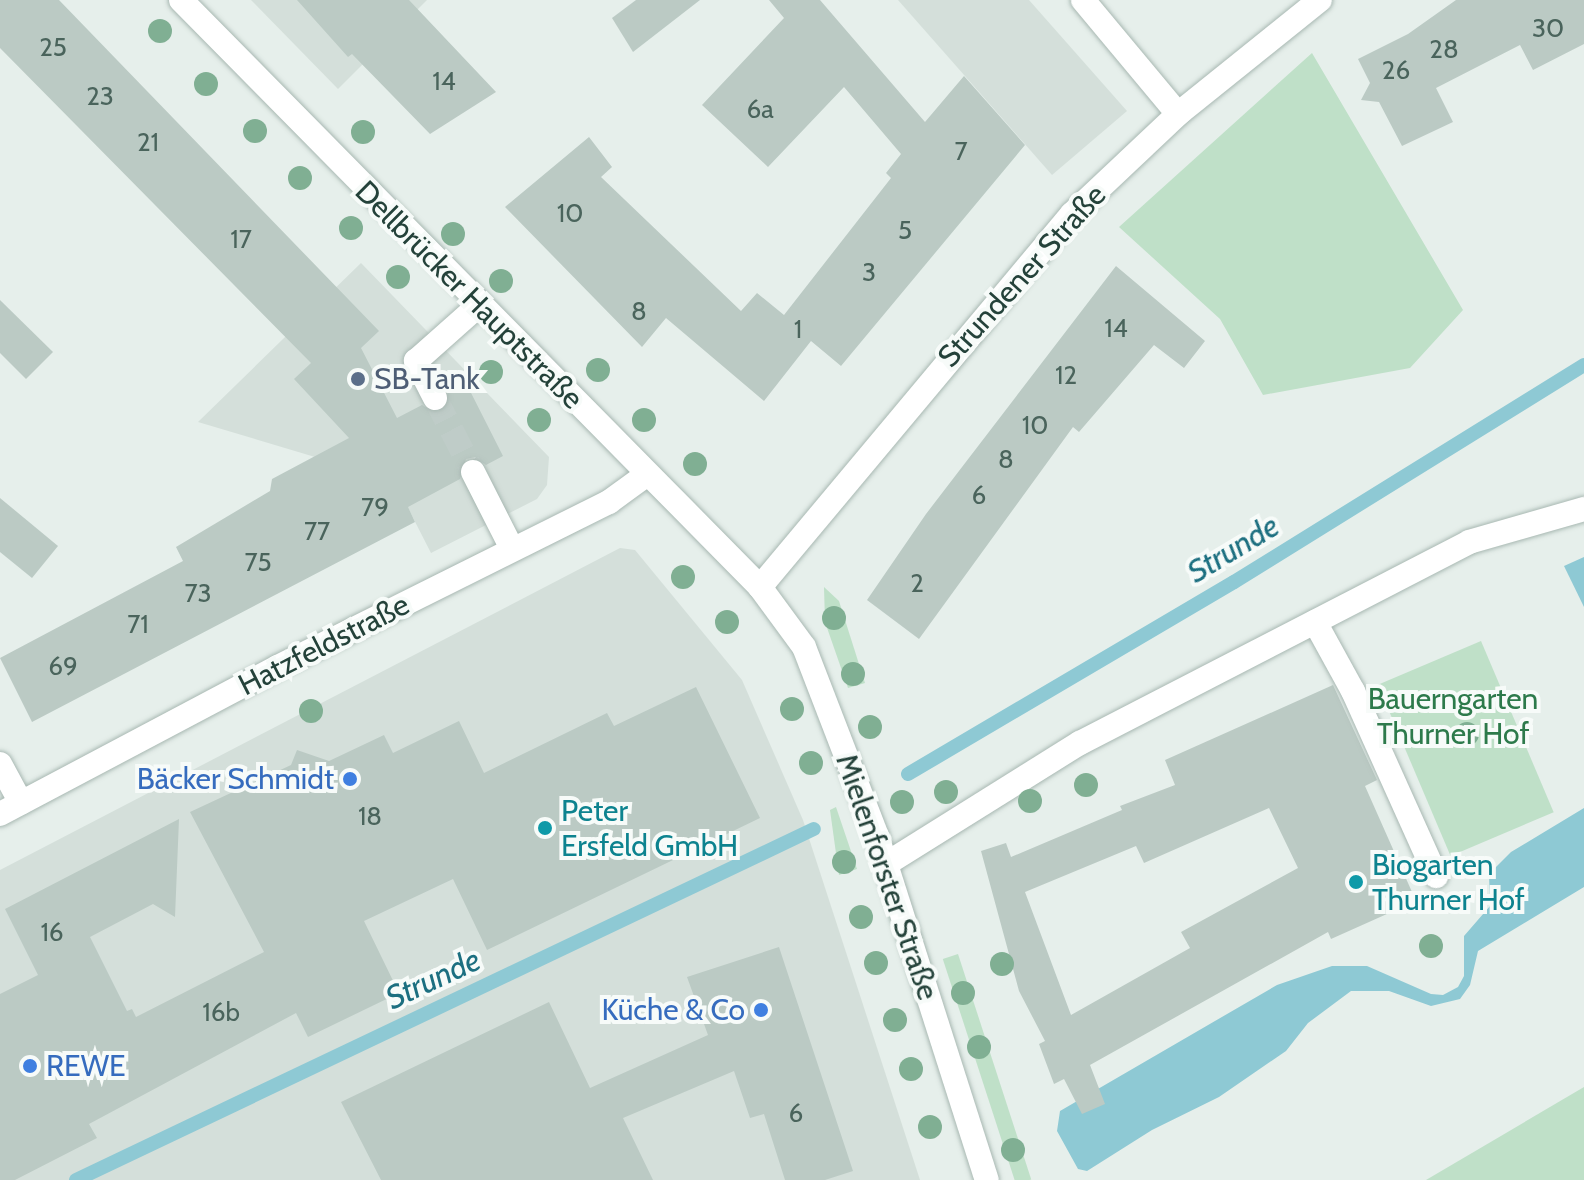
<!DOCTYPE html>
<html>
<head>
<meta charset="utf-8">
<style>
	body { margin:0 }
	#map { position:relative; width:1584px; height:1180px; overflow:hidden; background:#e6efeb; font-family:Cabin,sans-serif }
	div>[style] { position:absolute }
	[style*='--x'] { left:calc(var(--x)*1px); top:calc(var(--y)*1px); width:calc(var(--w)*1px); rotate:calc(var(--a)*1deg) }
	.built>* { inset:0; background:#d4dfda }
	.green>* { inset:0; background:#bfe0c8; transform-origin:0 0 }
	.water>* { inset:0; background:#8ec9d4 }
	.stream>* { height:14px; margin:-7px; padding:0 7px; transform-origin:7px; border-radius:7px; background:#8ec9d4 }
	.building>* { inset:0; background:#bbcac4 }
	.minor-tunnel>* { height:24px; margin-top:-12px; transform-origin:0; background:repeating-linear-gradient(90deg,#bfccc8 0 24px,transparent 0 36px) }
	.roads { filter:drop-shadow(0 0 2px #a8b8b2) drop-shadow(0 0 2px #a8b8b2) }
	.minor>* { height:24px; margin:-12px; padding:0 12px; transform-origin:12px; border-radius:12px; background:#fff }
	.trees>* { width:24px; height:24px; margin:-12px; border-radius:50%; background:#80af93 }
	.dots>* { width:22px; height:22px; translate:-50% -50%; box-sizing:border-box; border:4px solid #f7fbf9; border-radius:50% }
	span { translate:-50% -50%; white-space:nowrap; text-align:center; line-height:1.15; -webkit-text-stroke:8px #f7fbf9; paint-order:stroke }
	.number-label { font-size:26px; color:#4a645c }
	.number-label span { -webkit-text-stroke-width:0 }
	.street-label { font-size:30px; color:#24423a }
	.service-label { font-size:30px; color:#4e5e75 }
	.left { translate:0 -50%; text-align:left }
	.park-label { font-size:30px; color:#2d7a4b }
	.shop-label { font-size:30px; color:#366cbe }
	.right { translate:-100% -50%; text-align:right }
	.culture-label { font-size:30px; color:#0d838f }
	.water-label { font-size:32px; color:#1c6f80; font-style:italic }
</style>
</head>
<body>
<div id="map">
	<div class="built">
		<div style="clip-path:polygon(251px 0,427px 0,338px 89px)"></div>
		<div style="clip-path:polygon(898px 0,1029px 0,1127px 111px,1052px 175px)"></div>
		<div style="clip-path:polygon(361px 263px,549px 457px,547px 485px,537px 499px,431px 553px,383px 459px,315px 457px,198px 422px)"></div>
		<div style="clip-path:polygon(620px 548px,635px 550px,742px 680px,803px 820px,920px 1180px,0 1180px,0 870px)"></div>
	</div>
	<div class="green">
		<div style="clip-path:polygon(1312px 53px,1463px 310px,1410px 368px,1263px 395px,1220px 319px,1119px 227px)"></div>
		<div style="clip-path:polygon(824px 587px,839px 601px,865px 683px,848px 688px,825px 622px)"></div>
		<div style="left:1481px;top:641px;width:186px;height:112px;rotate:67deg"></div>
		<div style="clip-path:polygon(836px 807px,857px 869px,839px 875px,830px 810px)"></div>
		<div style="left:958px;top:954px;width:237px;height:16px;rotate:72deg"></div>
		<div style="clip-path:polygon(1584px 1087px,1584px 1180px,1426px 1180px)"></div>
	</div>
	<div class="water">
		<div style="clip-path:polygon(1584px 557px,1584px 607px,1564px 566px)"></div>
		<div style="clip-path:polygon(1584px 808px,1584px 887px,1478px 951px,1470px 985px,1460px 999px,1431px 1006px,1389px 991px,1351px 991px,1308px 1023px,1286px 1051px,1219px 1097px,1152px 1130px,1087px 1171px,1078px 1169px,1057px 1131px,1060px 1111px,1277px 985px,1332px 966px,1367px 966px,1431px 994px,1443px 995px,1458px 987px,1464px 976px,1464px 936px,1490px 906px,1489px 874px,1511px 852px)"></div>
	</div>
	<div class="stream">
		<div style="--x:908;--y:774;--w:378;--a:-30.5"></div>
		<div style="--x:1234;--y:582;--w:412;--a:-31.8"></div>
		<div style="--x:76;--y:1180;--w:817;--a:-25.44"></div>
	</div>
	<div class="building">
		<div style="clip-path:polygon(0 0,59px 0,379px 331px,361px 348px,397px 418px,422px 405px,434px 413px,442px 411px,448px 392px,466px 383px,503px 456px,486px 465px,475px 457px,466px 459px,460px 479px,408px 507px,415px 522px,32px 722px,0 658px,183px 561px,176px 547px,270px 491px,272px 479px,349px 438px,294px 379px,311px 363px,0 48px)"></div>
		<div style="clip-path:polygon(297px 0,409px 0,496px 92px,430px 134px,352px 54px,348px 57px)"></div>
		<div style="clip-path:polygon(636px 0,700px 0,633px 52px,612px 18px)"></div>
		<div style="clip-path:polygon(769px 0,820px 0,925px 122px,964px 76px,1025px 145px,841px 366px,811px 341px,764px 401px,666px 318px,642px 347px,505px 207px,589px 137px,612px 167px,601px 177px,741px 311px,757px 293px,784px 315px,891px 178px,886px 173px,901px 154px,844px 87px,768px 167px,702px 105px,784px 18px)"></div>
		<div style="clip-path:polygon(1456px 0,1584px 0,1584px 44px,1533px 70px,1520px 45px,1436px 88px,1453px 122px,1402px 146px,1379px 102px,1361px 100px,1370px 83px,1358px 59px,1408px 34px)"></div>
		<div style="clip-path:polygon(1116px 266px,1205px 341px,1184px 368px,1154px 345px,1079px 432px,1073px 427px,919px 639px,867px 600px,926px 514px)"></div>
		<div style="clip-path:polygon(0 300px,53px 352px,26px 379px,0 353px)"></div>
		<div style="clip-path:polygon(0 498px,58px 546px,32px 578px,0 552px)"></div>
		<div style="clip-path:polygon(evenodd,1333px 685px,1377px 780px,1365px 786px,1416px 901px,1331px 939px,1328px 932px,1090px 1065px,1105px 1104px,1082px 1114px,1064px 1079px,1054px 1084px,1039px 1044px,1045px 1041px,1019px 991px,981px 851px,1006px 843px,1011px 857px,1122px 810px,1120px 806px,1175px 785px,1165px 760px,1333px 685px,1269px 808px,1298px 868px,1181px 932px,1190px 948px,1071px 1015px,1025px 892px,1136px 846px,1144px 863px,1269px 808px)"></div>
		<div style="clip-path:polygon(696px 687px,760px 818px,487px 950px,453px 879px,364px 921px,399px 993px,308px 1037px,296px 1013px,89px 1124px,97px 1138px,15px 1180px,0 1180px,0 994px,38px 975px,5px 909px,179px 819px,175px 917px,153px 904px,90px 937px,127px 1011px,132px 1009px,136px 1017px,264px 952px,190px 812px,291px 765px,297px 750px,329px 761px,384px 735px,393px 753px,459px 721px,484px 773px,607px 713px,614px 726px)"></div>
		<div style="clip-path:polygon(779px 947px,853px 1171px,825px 1180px,785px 1180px,764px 1114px,750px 1118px,734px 1071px,623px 1118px,653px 1180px,381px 1180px,341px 1102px,549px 1002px,590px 1088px,708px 1035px,687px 977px)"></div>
	</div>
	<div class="minor-tunnel">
		<div style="--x:435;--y:398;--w:83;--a:62.8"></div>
	</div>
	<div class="roads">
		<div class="minor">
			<div style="--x:181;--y:0;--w:825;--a:45.39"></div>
			<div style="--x:760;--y:587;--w:74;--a:53.7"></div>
			<div style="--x:804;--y:647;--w:203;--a:68.9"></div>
			<div style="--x:877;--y:836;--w:361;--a:72.3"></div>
			<div style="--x:1083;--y:0;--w:148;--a:50.2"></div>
			<div style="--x:435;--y:398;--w:42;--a:-117.2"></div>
			<div style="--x:416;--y:361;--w:83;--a:-41.6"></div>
			<div style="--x:473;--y:472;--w:86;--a:63.1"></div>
			<div style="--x:760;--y:587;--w:486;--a:-50.1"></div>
			<div style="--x:1072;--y:214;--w:146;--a:-43.3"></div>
			<div style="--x:1178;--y:114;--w:182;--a:-38.8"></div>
			<div style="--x:1315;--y:622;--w:79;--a:61.2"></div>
			<div style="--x:1353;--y:691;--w:203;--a:65.8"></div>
			<div style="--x:0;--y:764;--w:44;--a:61.7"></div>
			<div style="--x:0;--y:814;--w:314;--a:-27.9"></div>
			<div style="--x:278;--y:667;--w:370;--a:-26.5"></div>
			<div style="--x:609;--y:502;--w:46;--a:-36.1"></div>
			<div style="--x:886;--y:864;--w:229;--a:-32"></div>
			<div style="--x:1080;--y:743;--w:438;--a:-27.3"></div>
			<div style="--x:1469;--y:542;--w:120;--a:-16"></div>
		</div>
	</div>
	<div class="trees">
		<div style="left:160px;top:31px"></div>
		<div style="left:206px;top:84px"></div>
		<div style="left:255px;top:131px"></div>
		<div style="left:363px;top:132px"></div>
		<div style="left:300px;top:178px"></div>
		<div style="left:351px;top:228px"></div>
		<div style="left:453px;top:234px"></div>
		<div style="left:398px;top:277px"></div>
		<div style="left:501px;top:281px"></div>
		<div style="left:598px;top:370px"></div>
		<div style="left:491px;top:372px"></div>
		<div style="left:539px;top:420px"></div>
		<div style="left:644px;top:420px"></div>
		<div style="left:695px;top:464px"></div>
		<div style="left:683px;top:577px"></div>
		<div style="left:834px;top:618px"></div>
		<div style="left:727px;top:622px"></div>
		<div style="left:853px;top:674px"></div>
		<div style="left:792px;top:709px"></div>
		<div style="left:311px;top:711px"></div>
		<div style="left:870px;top:727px"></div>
		<div style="left:1467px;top:734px"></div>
		<div style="left:811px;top:763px"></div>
		<div style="left:1086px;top:785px"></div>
		<div style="left:946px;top:792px"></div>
		<div style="left:1030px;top:801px"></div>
		<div style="left:902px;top:802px"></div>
		<div style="left:844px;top:862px"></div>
		<div style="left:861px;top:917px"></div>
		<div style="left:1431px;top:946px"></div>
		<div style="left:876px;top:963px"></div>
		<div style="left:1002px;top:964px"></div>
		<div style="left:963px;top:993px"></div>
		<div style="left:895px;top:1020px"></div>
		<div style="left:979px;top:1047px"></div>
		<div style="left:911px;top:1069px"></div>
		<div style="left:930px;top:1127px"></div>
		<div style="left:1013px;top:1150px"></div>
	</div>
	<div class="dots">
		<div style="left:358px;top:379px;background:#5c6f8a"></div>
		<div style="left:350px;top:779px;background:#3f7fe0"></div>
		<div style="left:545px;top:828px;background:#0f9aa8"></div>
		<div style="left:1356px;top:882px;background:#0f9aa8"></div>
		<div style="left:761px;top:1010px;background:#3f7fe0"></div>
		<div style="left:30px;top:1066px;background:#3f7fe0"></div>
	</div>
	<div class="number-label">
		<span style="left:1548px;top:29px">30</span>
		<span style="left:53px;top:48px">25</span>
		<span style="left:1444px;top:50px">28</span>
		<span style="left:1396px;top:71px">26</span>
		<span style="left:444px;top:82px">14</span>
		<span style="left:100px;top:97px">23</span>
		<span style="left:760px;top:110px">6a</span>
		<span style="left:148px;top:143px">21</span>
		<span style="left:961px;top:152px">7</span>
		<span style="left:570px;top:214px">10</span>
		<span style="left:905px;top:231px">5</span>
		<span style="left:241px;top:240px">17</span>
		<span style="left:869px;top:273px">3</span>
		<span style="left:639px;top:312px">8</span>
		<span style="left:1116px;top:329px">14</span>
		<span style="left:798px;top:330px">1</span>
		<span style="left:1066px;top:376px">12</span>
		<span style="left:1035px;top:426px">10</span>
		<span style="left:1006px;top:460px">8</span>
		<span style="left:979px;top:496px">6</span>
		<span style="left:375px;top:508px">79</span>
		<span style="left:317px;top:532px">77</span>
		<span style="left:258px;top:563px">75</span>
		<span style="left:917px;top:584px">2</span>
		<span style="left:198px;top:594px">73</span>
		<span style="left:138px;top:625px">71</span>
		<span style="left:63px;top:667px">69</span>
		<span style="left:370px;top:817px">18</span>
		<span style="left:52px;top:933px">16</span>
		<span style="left:221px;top:1013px">16b</span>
		<span style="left:796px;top:1114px">6</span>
	</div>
	<div class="street-label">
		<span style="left:1022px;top:276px;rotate:-48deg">Strundener Straße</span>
		<span style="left:469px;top:295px;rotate:45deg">Dellbrücker Hauptstraße</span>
		<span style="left:324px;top:645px;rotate:-27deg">Hatzfeldstraße</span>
		<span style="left:887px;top:877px;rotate:71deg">Mielenforster Straße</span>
	</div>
	<div class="service-label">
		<span class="left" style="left:374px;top:379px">SB-Tank</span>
	</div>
	<div class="park-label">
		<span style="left:1453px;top:716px">Bauerngarten<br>Thurner Hof</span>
	</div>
	<div class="shop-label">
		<span class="right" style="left:334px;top:779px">Bäcker Schmidt</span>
		<span class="right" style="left:745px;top:1010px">Küche &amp; Co</span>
		<span class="left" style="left:46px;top:1066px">REWE</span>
	</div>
	<div class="culture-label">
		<span class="left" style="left:561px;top:828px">Peter<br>Ersfeld GmbH</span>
		<span class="left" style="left:1372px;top:882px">Biogarten<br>Thurner Hof</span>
	</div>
	<div class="water-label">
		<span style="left:1233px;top:549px;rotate:-31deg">Strunde</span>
		<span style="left:433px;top:979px;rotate:-25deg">Strunde</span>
	</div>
</div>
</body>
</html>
